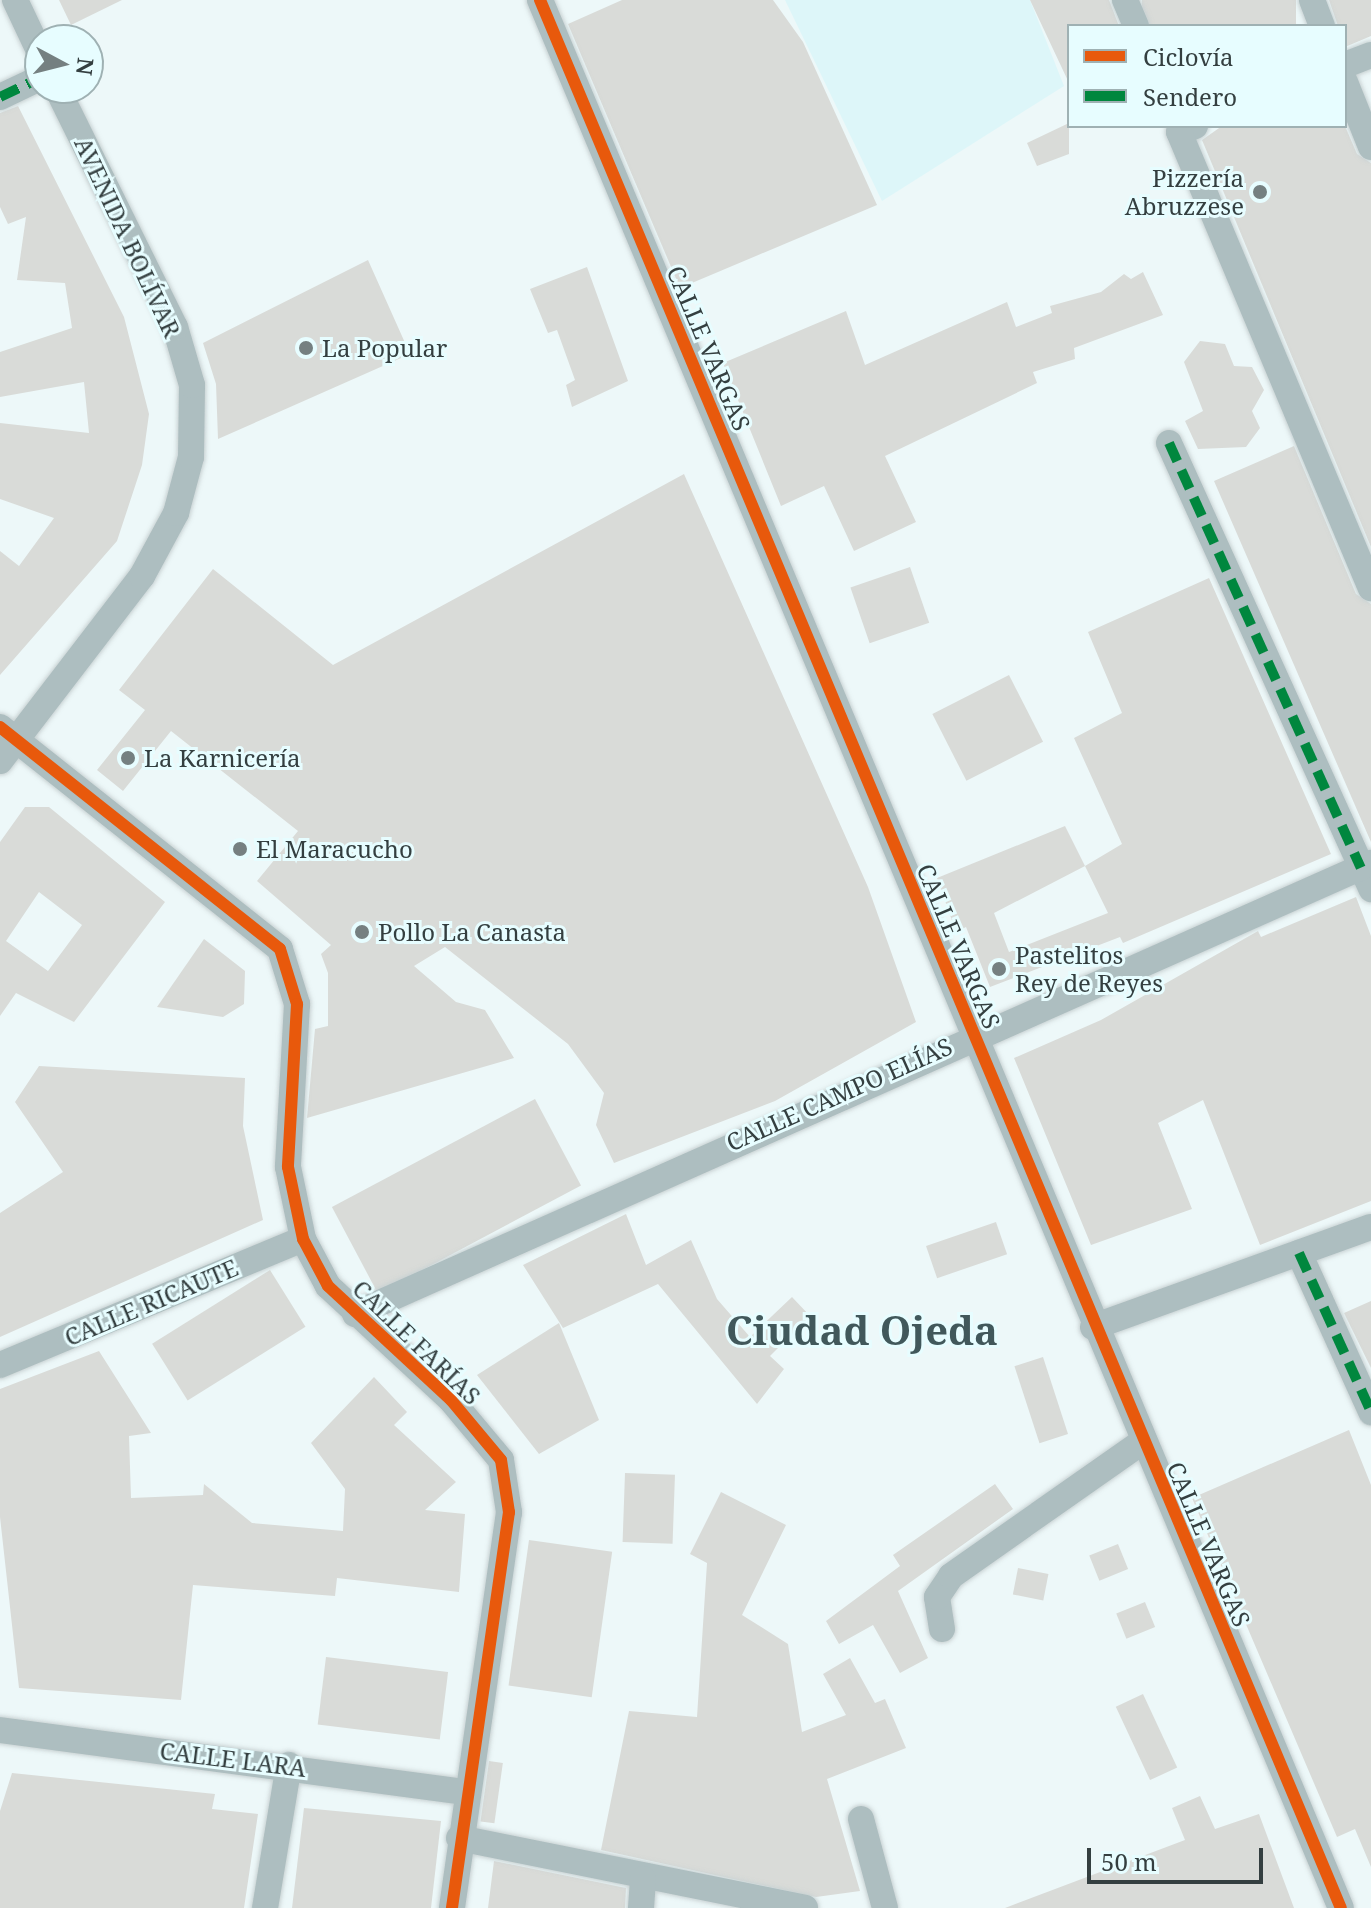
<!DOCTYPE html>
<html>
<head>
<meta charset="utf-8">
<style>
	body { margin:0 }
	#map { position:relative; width:1371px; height:1908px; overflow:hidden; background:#edf8f9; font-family:"Noto Serif",serif }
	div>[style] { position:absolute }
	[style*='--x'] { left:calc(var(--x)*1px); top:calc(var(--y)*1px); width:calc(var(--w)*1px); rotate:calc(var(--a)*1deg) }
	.built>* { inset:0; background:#ddf6f9 }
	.building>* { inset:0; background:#d9dbd8; transform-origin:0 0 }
	.roads { filter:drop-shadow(0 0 2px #c9d2d3) drop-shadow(0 0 2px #c9d2d3) }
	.minor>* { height:26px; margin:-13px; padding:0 13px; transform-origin:13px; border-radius:13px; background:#adbec0 }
	.quiet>* { height:10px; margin-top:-5px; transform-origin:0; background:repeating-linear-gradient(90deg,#00873e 0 20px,transparent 0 30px) }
	.cycleway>* { height:12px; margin:-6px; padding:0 6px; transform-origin:6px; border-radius:6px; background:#e8590c }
	.dots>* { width:22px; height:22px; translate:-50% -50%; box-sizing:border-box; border:4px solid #e7fdff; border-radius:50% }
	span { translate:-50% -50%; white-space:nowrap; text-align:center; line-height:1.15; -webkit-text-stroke:6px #e7fdff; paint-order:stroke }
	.poi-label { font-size:24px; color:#343f40 }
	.right { translate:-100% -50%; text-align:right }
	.left { translate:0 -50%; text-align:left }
	.street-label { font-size:24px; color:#343f40 }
	.town-label { font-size:40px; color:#41585b; font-weight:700 }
	.legend { position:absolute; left:1067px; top:24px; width:280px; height:104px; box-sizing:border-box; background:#e7fdff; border:2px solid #9fb1b3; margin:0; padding:10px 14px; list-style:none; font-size:24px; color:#343f40 }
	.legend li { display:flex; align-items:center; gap:16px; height:40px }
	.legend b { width:40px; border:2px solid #9fb1b3 }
	.north { position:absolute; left:24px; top:24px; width:80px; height:80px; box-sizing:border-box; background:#e7fdff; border:2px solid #9fb1b3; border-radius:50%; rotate:97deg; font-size:22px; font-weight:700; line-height:32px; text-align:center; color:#343f40 }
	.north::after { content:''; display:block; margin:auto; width:28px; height:36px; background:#758081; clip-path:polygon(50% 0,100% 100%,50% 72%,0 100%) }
	.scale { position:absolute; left:1087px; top:1848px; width:176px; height:36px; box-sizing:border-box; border:4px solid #343f40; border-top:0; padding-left:10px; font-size:24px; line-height:28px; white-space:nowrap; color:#343f40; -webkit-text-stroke:6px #e7fdff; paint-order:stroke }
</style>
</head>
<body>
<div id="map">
	<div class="built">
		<div style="clip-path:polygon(785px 0,1030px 0,1064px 86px,882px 201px)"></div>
	</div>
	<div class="building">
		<div style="clip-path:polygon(59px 0,122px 0,71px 25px)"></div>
		<div style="clip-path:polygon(622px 0,773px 0,803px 42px,877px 205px,680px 288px,568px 24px)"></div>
		<div style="clip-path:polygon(1030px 0,1109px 0,1119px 26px,1069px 26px,1069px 83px)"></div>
		<div style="left:1142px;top:0;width:154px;height:28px"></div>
		<div style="clip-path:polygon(1329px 0,1371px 0,1371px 36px,1345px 47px,1345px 26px,1338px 26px)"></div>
		<div style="clip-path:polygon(18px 106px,124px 317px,149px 414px,142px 465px,117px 541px,0 675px,0 551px,19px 566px,54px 518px,0 499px,0 423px,89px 433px,84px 382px,0 397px,0 352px,72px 328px,65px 283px,17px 280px,26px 217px,8px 224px,0 207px,0 113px)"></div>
		<div style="clip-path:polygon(1069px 123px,1069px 154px,1037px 166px,1027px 143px)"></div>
		<div style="clip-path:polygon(1222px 126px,1345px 126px,1357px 154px,1371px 163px,1371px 547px,1202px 140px)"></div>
		<div style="clip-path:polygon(368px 260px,410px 354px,218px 439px,216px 384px,203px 343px)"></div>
		<div style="clip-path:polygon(587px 267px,628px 381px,572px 407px,566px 385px,575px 380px,557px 330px,548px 333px,530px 289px)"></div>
		<div style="clip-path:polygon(1143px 272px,1163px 315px,1074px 348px,1075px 359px,1033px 372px,1037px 383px,885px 456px,916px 522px,854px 551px,824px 486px,781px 506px,723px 363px,846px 311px,865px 365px,1007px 302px,1016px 327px,1052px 313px,1050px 306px,1101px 292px,1124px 274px,1131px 279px)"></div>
		<div style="clip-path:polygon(1200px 341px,1225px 344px,1234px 366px,1252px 367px,1264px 390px,1252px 411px,1260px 428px,1246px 447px,1198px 449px,1185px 421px,1203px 411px,1184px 362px)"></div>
		<div style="clip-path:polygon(1294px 446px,1356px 594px,1371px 604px,1371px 842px,1214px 481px)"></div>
		<div style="clip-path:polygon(684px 474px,868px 887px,916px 1022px,775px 1101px,614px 1163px,596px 1125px,604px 1093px,568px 1044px,445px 947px,414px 966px,456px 1002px,485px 1010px,514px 1058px,307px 1118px,315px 1029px,328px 1026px,328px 973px,321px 954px,331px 945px,257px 881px,298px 831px,171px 731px,123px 791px,97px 770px,145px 710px,119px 690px,213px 569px,333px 665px)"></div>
		<div style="left:910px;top:567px;width:59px;height:63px;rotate:71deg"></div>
		<div style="clip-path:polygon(evenodd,1209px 578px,1331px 854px,1123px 943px,1120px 937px,990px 987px,966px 927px,956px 932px,937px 878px,1065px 826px,1085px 866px,1122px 844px,1074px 738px,1122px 713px,1088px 632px,1209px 578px,1085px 866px,1108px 913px,1009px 952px,994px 913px,1085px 866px)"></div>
		<div style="left:1009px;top:675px;width:75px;height:86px;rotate:63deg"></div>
		<div style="clip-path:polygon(evenodd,25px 807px,49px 807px,165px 902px,74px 1022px,16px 993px,0 1016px,0 842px,25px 807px,39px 892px,82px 925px,48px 971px,6px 941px,39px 892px)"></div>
		<div style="clip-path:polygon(1356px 897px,1371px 936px,1371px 1201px,1260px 1245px,1203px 1100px,1158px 1123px,1192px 1209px,1091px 1245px,1014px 1058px,1101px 1020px,1258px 931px,1261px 937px)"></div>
		<div style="clip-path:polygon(204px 939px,245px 971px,244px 1004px,223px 1017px,157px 1007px)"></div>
		<div style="clip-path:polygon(39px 1066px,245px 1078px,243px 1126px,263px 1220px,0 1337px,0 1213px,63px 1172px,15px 1102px)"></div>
		<div style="left:535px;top:1099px;width:98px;height:230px;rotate:62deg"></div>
		<div style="clip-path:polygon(626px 1214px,646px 1265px,691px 1240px,717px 1299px,750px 1337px,792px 1297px,810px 1316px,770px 1356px,784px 1369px,757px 1404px,658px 1284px,563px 1328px,523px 1265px)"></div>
		<div style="left:996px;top:1222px;width:34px;height:74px;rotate:71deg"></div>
		<div style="left:270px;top:1270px;width:67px;height:139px;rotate:58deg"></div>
		<div style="clip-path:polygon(1371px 1301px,1371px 1368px,1344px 1313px)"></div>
		<div style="clip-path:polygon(559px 1323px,599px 1420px,539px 1454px,477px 1375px)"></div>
		<div style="clip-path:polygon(99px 1351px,151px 1433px,129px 1436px,131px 1498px,203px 1495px,204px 1484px,252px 1523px,343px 1531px,345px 1489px,311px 1443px,374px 1377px,407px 1412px,394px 1425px,456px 1482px,425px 1510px,465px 1514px,459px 1592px,337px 1578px,335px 1596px,193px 1585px,181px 1700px,19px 1688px,0 1517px,0 1389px)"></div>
		<div style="left:1043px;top:1357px;width:81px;height:30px;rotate:72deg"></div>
		<div style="clip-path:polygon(1349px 1430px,1371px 1485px,1371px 1867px,1355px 1829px,1337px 1837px,1192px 1498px)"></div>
		<div style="left:625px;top:1473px;width:50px;height:69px;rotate:2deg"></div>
		<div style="clip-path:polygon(995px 1484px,1013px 1509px,898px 1591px,928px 1658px,900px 1673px,873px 1625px,839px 1644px,826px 1621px,900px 1566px,893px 1555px)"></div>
		<div style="clip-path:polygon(721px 1492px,786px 1525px,742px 1615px,788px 1644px,802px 1732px,846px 1715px,823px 1674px,850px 1658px,875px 1703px,885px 1699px,906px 1748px,827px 1779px,860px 1891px,816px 1897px,601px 1850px,629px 1711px,697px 1717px,707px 1563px,690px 1554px)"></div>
		<div style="left:529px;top:1540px;width:84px;height:147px;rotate:8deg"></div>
		<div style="left:1118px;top:1544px;width:27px;height:31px;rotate:68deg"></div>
		<div style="left:1018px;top:1568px;width:31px;height:27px;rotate:11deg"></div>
		<div style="left:1145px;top:1602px;width:27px;height:31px;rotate:68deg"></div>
		<div style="left:326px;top:1657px;width:123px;height:68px;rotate:7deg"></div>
		<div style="left:1143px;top:1694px;width:81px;height:30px;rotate:65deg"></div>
		<div style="left:489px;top:1761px;width:14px;height:61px;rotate:8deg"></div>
		<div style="clip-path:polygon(12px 1773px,215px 1794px,212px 1809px,258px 1814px,244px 1908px,0 1908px,0 1811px)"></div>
		<div style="clip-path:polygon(1200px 1796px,1215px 1829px,1259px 1814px,1294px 1908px,1005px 1908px,1185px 1840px,1172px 1808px)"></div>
		<div style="clip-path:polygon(304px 1808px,441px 1821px,431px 1908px,292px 1908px)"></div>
		<div style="clip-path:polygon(494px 1861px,626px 1888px,625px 1908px,488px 1908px)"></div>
	</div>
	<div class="roads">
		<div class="minor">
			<div style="--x:15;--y:0;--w:59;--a:64.7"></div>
			<div style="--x:540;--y:0;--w:2069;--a:67.23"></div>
			<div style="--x:1125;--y:0;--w:28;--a:67"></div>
			<div style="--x:1312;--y:0;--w:28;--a:69"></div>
			<div style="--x:1345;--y:65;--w:28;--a:-21"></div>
			<div style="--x:1345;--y:82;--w:70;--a:68.2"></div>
			<div style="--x:0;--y:97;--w:44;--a:-25.4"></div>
			<div style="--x:1195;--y:126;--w:17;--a:159"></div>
			<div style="--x:1179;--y:132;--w:495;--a:67.2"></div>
			<div style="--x:1169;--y:443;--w:490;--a:65.6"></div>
			<div style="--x:0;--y:727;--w:357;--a:38.4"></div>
			<div style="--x:280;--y:949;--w:58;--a:72.8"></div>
			<div style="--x:297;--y:1004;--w:163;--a:93.2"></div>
			<div style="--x:288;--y:1167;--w:74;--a:78.2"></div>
			<div style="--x:303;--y:1239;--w:53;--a:62"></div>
			<div style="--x:328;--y:1286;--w:168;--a:42.8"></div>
			<div style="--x:451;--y:1400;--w:78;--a:50.2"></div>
			<div style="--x:501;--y:1460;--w:53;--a:81.3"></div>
			<div style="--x:509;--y:1512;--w:400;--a:98.2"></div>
			<div style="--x:0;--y:761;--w:233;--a:-52.5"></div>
			<div style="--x:142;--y:576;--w:72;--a:-61.6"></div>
			<div style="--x:176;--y:513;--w:58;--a:-75"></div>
			<div style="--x:191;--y:457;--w:72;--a:-89.2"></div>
			<div style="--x:192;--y:385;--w:60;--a:-106.3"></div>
			<div style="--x:175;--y:327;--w:267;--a:-116.3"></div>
			<div style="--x:1299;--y:1253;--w:175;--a:65.6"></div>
			<div style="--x:355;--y:1314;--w:1112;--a:-23.94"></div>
			<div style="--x:1093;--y:1327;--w:295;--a:-19.8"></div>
			<div style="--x:0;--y:1365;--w:328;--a:-22.6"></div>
			<div style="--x:942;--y:1629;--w:32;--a:-99"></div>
			<div style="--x:937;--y:1597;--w:25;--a:-56"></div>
			<div style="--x:951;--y:1576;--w:233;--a:-35.1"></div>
			<div style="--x:0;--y:1730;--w:470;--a:7.6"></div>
			<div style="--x:861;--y:1819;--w:92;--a:74.9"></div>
			<div style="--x:459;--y:1838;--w:353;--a:11.4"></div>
			<div style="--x:265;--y:1908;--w:145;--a:-80.5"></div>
			<div style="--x:641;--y:1908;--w:29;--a:-86"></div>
		</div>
	</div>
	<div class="quiet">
		<div style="--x:0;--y:97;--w:44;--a:-25.4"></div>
		<div style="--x:1169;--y:443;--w:466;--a:65.7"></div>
		<div style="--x:1299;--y:1253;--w:175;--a:65.6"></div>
	</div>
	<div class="cycleway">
		<div style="--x:540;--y:0;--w:2069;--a:67.23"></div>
		<div style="--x:0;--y:727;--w:357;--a:38.4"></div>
		<div style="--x:280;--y:949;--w:58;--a:72.8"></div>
		<div style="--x:297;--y:1004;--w:163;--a:93.2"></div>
		<div style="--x:288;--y:1167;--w:74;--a:78.2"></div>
		<div style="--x:303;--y:1239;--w:53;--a:62"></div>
		<div style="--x:328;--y:1286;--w:168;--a:42.8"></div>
		<div style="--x:451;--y:1400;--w:78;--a:50.2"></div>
		<div style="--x:501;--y:1460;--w:53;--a:81.3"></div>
		<div style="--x:509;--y:1512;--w:400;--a:98.2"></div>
	</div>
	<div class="dots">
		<div style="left:1260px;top:192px;background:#758081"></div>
		<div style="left:306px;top:348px;background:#758081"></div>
		<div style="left:128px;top:758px;background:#758081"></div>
		<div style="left:240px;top:849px;background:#758081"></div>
		<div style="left:362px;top:932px;background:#758081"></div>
		<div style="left:999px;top:969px;background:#758081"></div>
	</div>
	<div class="poi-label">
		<span class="right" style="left:1244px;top:192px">Pizzería<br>Abruzzese</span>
		<span class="left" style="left:322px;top:348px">La Popular</span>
		<span class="left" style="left:144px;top:758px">La Karnicería</span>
		<span class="left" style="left:256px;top:849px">El Maracucho</span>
		<span class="left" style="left:378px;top:932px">Pollo La Canasta</span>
		<span class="left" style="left:1015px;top:969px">Pastelitos<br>Rey de Reyes</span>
	</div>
	<div class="street-label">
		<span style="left:128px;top:237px;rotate:65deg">AVENIDA BOLÍVAR</span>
		<span style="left:709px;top:348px;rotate:67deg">CALLE VARGAS</span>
		<span style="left:959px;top:946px;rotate:67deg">CALLE VARGAS</span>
		<span style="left:839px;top:1094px;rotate:-24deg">CALLE CAMPO ELÍAS</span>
		<span style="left:151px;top:1302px;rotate:-23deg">CALLE RICAUTE</span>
		<span style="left:417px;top:1342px;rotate:44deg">CALLE FARÍAS</span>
		<span style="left:1209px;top:1544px;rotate:67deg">CALLE VARGAS</span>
		<span style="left:233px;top:1759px;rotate:7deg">CALLE LARA</span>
	</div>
	<div class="town-label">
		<span style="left:862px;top:1330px">Ciudad Ojeda</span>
	</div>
	<ul class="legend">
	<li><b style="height:10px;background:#e8590c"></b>Ciclovía</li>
	<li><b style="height:10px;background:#00873e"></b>Sendero</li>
	</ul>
	<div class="north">N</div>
	<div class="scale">50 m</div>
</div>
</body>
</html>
